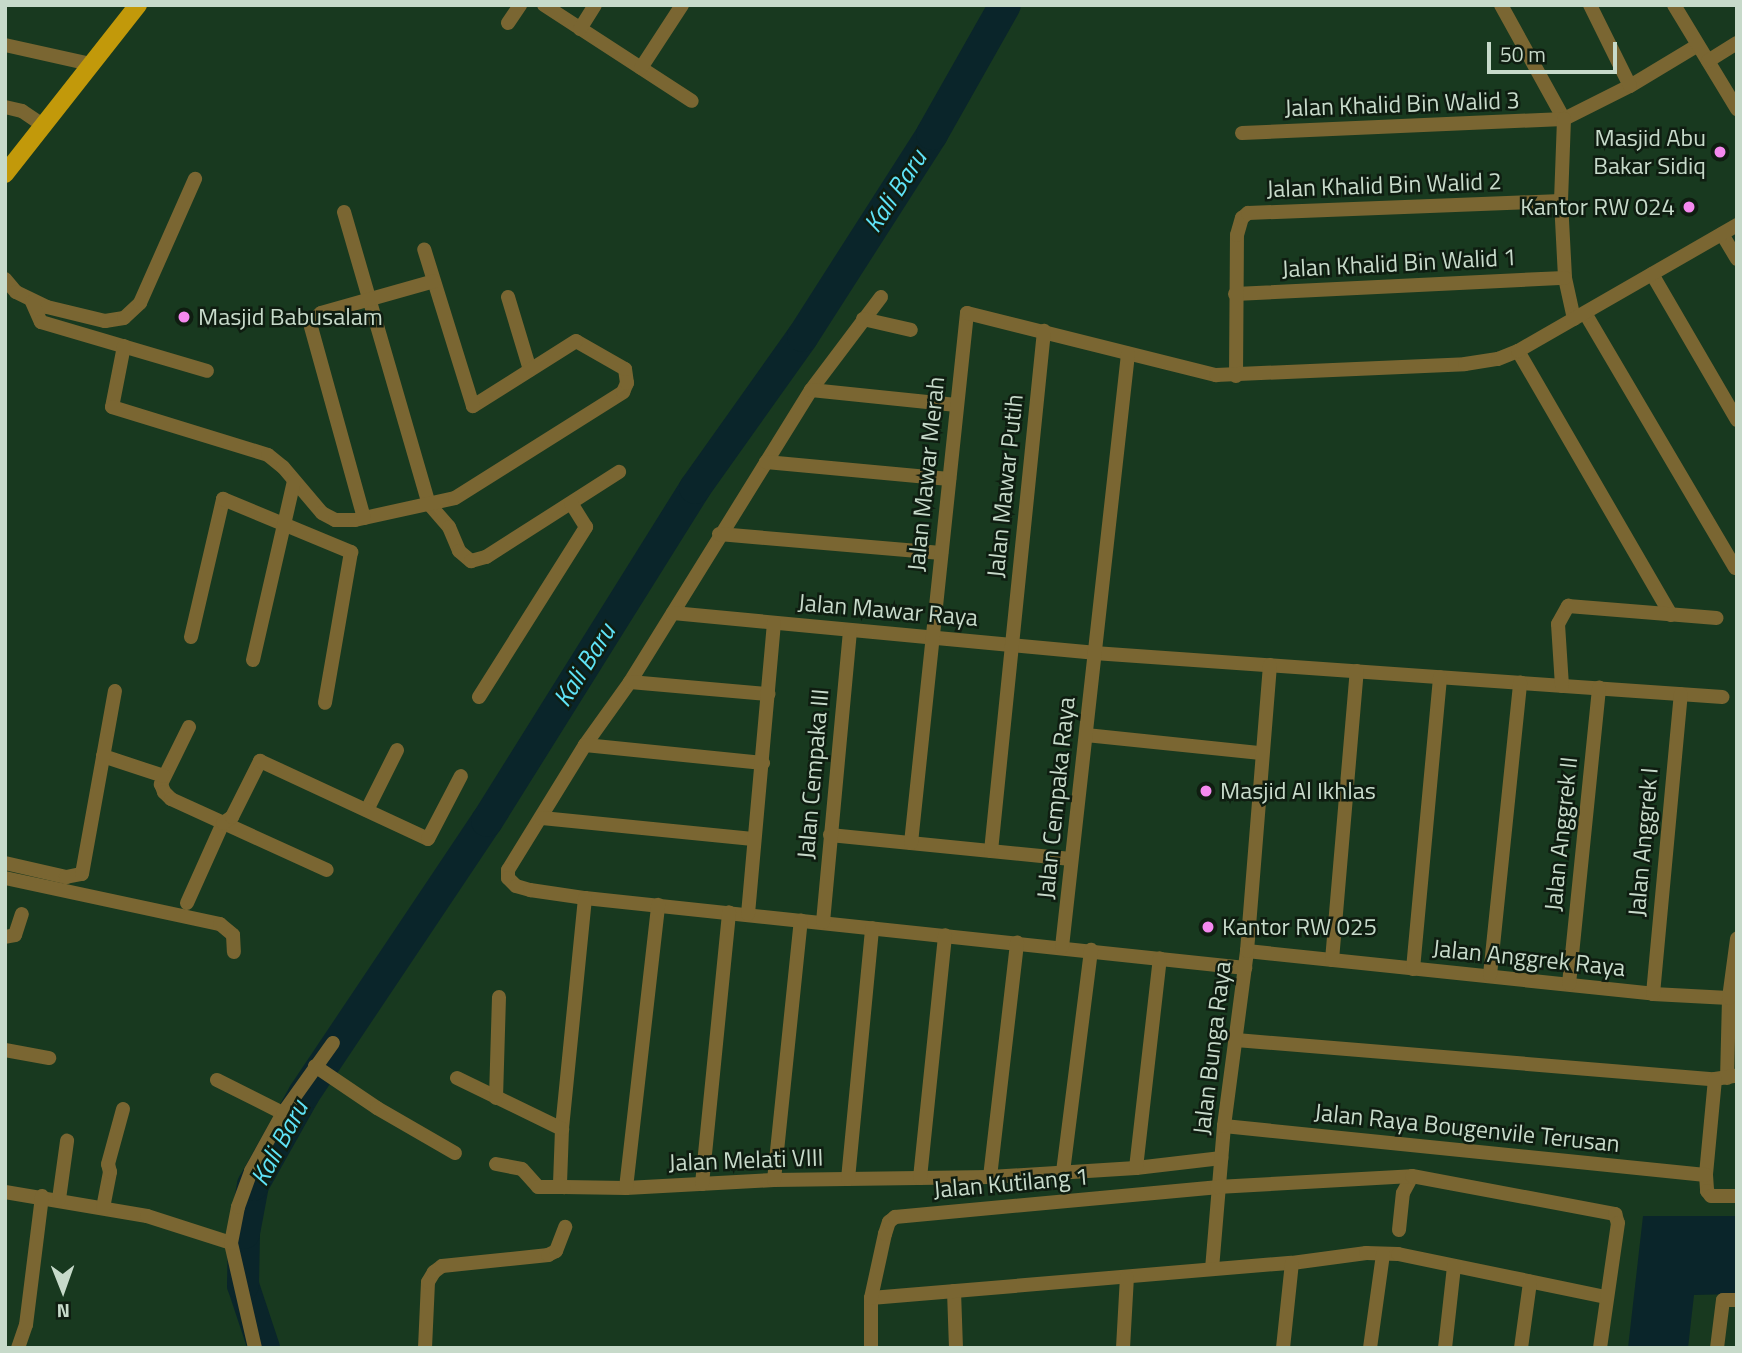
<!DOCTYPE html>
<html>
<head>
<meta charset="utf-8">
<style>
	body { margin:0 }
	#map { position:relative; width:1742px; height:1353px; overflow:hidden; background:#18391f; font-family:"Titillium Web",sans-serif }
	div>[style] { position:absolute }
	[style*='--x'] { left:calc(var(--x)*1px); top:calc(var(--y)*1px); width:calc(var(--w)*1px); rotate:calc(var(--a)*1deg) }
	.water>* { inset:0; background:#0a252a }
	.river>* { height:32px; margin:-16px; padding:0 16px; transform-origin:16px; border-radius:16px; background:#0a252a }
	.minor>* { height:14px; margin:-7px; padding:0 7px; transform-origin:7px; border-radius:7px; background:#7a6632 }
	.primary>* { height:18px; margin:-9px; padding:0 9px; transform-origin:9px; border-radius:9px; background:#c2990a }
	.dots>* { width:19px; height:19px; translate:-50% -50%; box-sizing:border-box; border:4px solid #0f1d11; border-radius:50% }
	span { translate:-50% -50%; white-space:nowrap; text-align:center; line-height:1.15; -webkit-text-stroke:5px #0f1d11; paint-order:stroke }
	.street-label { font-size:24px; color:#c7daca }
	.poi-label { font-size:24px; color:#c7daca }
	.right { translate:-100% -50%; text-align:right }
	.left { translate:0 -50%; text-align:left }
	.water-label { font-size:26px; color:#5fe3f7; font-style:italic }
	.frame { position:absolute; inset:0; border:7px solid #c7daca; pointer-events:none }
	.north { position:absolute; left:28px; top:1255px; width:70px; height:70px; -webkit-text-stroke:5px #0f1d11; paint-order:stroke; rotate:179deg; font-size:19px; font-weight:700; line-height:28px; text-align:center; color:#c7daca }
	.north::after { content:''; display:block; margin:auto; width:24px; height:32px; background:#c7daca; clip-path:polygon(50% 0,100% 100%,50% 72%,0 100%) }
	.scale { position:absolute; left:1487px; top:42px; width:130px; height:32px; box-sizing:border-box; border:4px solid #c7daca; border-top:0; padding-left:9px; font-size:21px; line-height:24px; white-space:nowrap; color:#c7daca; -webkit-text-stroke:5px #0f1d11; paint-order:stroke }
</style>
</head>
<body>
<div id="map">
	<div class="water">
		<div style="clip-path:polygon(1643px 1216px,1737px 1216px,1737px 1294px,1694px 1295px,1688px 1348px,1628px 1348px)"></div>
	</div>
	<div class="river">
		<div style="--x:264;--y:1348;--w:66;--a:-108.4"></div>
		<div style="--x:243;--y:1285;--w:52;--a:-88.9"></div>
		<div style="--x:244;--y:1233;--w:49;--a:-79.4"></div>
		<div style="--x:253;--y:1185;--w:104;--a:-60.7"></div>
		<div style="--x:304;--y:1094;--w:329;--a:-56.2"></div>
		<div style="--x:487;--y:821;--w:393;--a:-58"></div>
		<div style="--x:695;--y:488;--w:186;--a:-54.6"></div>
		<div style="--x:803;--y:336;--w:240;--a:-57.4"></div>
		<div style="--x:932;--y:134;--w:148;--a:-60.5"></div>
	</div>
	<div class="minor">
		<div style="--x:544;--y:5;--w:176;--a:33"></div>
		<div style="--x:1501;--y:5;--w:130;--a:61.1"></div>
		<div style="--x:1564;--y:119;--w:74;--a:-26.6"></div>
		<div style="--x:1630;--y:86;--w:79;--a:-31.1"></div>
		<div style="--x:1590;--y:5;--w:90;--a:63.7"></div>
		<div style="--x:1674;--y:5;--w:122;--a:58.8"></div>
		<div style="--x:508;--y:23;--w:22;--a:-56"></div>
		<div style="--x:580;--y:29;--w:28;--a:-58"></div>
		<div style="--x:5;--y:45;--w:88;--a:12.5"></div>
		<div style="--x:1708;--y:61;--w:34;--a:-32"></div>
		<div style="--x:641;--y:68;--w:75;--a:-56.9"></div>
		<div style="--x:5;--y:107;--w:17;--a:13"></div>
		<div style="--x:22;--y:111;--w:27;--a:34"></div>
		<div style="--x:1242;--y:133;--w:322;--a:-2.5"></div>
		<div style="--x:1564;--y:119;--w:82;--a:92.1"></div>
		<div style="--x:1561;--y:201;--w:77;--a:87"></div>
		<div style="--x:1565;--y:278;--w:42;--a:77.6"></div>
		<div style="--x:344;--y:212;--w:304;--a:73.8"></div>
		<div style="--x:429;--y:504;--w:30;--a:49"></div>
		<div style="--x:449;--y:527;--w:26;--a:67"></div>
		<div style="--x:459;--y:551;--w:16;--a:40"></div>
		<div style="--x:471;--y:561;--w:16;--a:-15"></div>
		<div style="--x:486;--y:557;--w:158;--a:-32.6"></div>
		<div style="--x:1722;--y:234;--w:29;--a:59"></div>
		<div style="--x:1652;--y:274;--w:169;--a:59.8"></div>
		<div style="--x:5;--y:279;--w:17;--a:50"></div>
		<div style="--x:16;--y:292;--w:34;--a:26"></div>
		<div style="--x:47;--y:307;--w:60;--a:13.6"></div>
		<div style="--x:105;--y:321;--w:19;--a:-9"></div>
		<div style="--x:124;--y:318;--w:22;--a:-43"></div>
		<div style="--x:140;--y:303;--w:136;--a:-66.1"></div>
		<div style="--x:1235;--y:294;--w:330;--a:-2.8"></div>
		<div style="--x:508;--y:297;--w:76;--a:73.2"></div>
		<div style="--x:881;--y:297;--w:116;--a:127"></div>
		<div style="--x:811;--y:390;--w:344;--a:121.8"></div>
		<div style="--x:630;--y:682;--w:77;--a:125.5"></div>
		<div style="--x:585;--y:745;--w:147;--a:121.6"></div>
		<div style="--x:508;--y:870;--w:8;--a:90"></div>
		<div style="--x:508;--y:878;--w:11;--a:45"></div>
		<div style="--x:516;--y:886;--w:15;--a:16"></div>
		<div style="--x:530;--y:890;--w:56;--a:8.3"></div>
		<div style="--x:585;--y:898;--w:664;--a:6.05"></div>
		<div style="--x:32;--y:302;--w:22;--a:66"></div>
		<div style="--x:41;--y:322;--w:173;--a:16.4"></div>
		<div style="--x:1585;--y:313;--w:296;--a:59.5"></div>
		<div style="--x:863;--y:319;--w:49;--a:12.9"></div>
		<div style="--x:124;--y:346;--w:62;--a:101.1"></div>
		<div style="--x:112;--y:407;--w:163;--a:17.1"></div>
		<div style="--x:268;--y:455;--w:19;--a:39"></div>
		<div style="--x:283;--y:467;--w:60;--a:49.7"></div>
		<div style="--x:322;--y:513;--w:15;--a:28"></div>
		<div style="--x:335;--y:520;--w:20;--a:0"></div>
		<div style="--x:355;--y:520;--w:102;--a:-12.4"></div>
		<div style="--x:455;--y:498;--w:199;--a:-32.2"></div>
		<div style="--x:623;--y:392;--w:10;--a:-66"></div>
		<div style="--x:627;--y:383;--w:14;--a:-98"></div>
		<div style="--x:625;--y:369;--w:56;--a:-150.3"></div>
		<div style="--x:576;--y:341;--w:122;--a:147.7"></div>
		<div style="--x:473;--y:406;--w:164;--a:-107.3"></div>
		<div style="--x:1518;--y:351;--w:305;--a:59.9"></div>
		<div style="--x:1236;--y:376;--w:141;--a:-89.6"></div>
		<div style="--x:1237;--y:235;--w:18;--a:-74"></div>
		<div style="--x:1242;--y:218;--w:8;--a:-40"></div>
		<div style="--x:1248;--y:213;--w:313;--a:-2.2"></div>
		<div style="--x:811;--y:390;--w:146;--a:5.9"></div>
		<div style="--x:766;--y:462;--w:184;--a:5.3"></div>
		<div style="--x:364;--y:518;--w:202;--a:-105.5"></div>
		<div style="--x:310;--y:323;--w:15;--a:-42"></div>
		<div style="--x:321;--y:313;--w:117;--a:-15.8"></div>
		<div style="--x:719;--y:534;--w:223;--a:4.9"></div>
		<div style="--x:673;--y:613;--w:423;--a:5.4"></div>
		<div style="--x:1094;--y:653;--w:630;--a:4.01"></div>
		<div style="--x:191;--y:637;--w:142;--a:-76.9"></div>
		<div style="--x:223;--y:499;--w:139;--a:22.5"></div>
		<div style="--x:351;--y:552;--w:153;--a:99.8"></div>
		<div style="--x:253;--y:660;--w:184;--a:-77.1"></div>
		<div style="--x:630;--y:682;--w:139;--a:5"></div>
		<div style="--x:1562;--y:686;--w:62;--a:-93.7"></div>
		<div style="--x:1558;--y:624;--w:21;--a:-61"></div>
		<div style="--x:1568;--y:606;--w:149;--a:4.6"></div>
		<div style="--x:479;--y:697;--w:201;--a:-57.8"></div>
		<div style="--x:586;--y:527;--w:28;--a:-122"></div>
		<div style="--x:189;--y:727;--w:64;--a:116.2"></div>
		<div style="--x:161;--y:784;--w:9;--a:69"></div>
		<div style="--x:164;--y:792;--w:10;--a:45"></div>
		<div style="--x:171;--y:799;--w:171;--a:24.5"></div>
		<div style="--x:1086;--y:735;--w:176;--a:5.9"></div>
		<div style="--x:585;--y:745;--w:179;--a:5.8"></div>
		<div style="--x:103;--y:756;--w:64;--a:18.2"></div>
		<div style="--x:367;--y:810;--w:67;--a:-63.4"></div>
		<div style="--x:542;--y:818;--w:212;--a:5.7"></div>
		<div style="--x:830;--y:835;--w:242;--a:5.7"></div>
		<div style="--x:911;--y:843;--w:533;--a:-83.97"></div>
		<div style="--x:967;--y:313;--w:257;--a:14"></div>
		<div style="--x:1216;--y:375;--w:249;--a:-2.5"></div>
		<div style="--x:1465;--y:364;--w:33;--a:-9"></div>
		<div style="--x:1498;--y:359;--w:22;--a:-22"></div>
		<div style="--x:1518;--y:351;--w:253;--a:-29.9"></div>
		<div style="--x:991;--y:851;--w:523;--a:-84.18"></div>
		<div style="--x:5;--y:863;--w:63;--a:12.9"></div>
		<div style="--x:66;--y:877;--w:16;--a:-11"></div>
		<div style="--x:82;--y:874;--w:186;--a:-79.8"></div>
		<div style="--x:5;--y:878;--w:220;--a:12.1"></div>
		<div style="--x:220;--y:924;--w:17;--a:40"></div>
		<div style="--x:233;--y:935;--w:17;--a:87"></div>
		<div style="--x:585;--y:898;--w:232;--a:95.7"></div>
		<div style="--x:562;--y:1129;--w:54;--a:92.1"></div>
		<div style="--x:560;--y:1183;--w:6;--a:45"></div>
		<div style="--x:564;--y:1187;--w:62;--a:0.9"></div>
		<div style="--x:626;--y:1188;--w:148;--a:-3.1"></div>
		<div style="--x:774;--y:1180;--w:216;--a:-0.8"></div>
		<div style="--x:990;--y:1177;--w:146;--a:-3.5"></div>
		<div style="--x:1136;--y:1168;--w:86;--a:-6.7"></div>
		<div style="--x:187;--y:903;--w:88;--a:-65.8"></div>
		<div style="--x:223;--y:823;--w:11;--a:-34"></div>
		<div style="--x:232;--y:817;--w:63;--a:-63.4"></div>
		<div style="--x:260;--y:761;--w:185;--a:24.9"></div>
		<div style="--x:428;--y:839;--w:71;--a:-62.4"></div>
		<div style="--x:748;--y:914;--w:292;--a:-84.9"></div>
		<div style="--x:823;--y:922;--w:293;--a:-84.7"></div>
		<div style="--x:5;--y:937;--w:10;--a:-11"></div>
		<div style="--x:15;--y:935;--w:22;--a:-72"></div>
		<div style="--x:1062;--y:947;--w:597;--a:-83.65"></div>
		<div style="--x:1247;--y:951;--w:408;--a:6"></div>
		<div style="--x:1653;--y:994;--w:76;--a:3"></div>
		<div style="--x:1729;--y:998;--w:80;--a:91.4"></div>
		<div style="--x:1332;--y:960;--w:290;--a:-85.1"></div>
		<div style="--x:1413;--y:969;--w:293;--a:-84.7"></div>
		<div style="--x:1490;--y:975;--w:294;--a:-84.1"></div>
		<div style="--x:1569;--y:984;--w:298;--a:-84.2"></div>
		<div style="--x:1653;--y:994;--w:301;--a:-84.7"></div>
		<div style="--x:1729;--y:998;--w:60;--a:-82.3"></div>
		<div style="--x:1236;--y:1040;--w:481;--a:4.7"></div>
		<div style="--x:1715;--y:1079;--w:20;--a:-9"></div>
		<div style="--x:5;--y:1050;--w:45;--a:10.3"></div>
		<div style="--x:315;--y:1066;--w:75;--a:34.1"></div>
		<div style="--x:377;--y:1108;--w:90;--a:30"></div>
		<div style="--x:457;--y:1078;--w:117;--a:25.9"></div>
		<div style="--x:1715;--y:1079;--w:96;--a:95.4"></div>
		<div style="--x:1706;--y:1175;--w:16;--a:86"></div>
		<div style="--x:1707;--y:1191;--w:6;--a:51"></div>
		<div style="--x:1711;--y:1196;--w:26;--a:0"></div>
		<div style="--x:217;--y:1080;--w:74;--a:26.6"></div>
		<div style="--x:496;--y:1098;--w:101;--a:-88.3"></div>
		<div style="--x:1224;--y:1126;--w:484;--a:5.8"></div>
		<div style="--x:496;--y:1164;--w:26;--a:11"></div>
		<div style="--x:522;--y:1169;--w:24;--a:48"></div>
		<div style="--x:538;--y:1187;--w:26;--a:0"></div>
		<div style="--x:1136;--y:1168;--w:211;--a:-83.5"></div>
		<div style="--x:1063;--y:1172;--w:224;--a:-82.8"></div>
		<div style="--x:990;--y:1177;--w:236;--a:-83.4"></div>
		<div style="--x:920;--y:1178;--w:244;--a:-84.1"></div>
		<div style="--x:848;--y:1179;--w:252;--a:-84.5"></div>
		<div style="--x:774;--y:1180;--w:261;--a:-84.1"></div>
		<div style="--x:702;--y:1184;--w:273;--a:-84.3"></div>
		<div style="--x:626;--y:1188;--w:285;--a:-83.5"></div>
		<div style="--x:5;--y:1192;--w:144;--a:9.6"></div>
		<div style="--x:147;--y:1216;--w:88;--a:17.8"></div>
		<div style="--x:59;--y:1199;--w:59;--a:-82.1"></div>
		<div style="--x:103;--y:1208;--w:37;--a:-79"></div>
		<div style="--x:110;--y:1172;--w:8;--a:-104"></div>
		<div style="--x:108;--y:1164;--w:57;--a:-74.7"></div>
		<div style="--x:1399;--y:1230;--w:37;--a:-84"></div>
		<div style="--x:1403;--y:1193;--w:19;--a:-62"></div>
		<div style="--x:1212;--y:1269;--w:144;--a:-85.2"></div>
		<div style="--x:1224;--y:1126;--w:177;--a:-82.5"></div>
		<div style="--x:1247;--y:951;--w:287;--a:-85.4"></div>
		<div style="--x:954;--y:1291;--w:57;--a:88"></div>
		<div style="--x:871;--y:1298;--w:422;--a:-4.8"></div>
		<div style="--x:1292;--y:1263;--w:75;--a:-7.7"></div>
		<div style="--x:1366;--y:1253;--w:32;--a:2"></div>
		<div style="--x:1398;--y:1254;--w:212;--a:11.7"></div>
		<div style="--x:18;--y:1348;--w:24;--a:-71"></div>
		<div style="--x:26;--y:1325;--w:130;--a:-82.9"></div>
		<div style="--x:255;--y:1348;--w:108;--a:-102.9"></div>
		<div style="--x:231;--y:1243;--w:37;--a:-79"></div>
		<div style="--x:238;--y:1207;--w:38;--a:-70"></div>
		<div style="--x:251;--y:1171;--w:66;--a:-61.1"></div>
		<div style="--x:283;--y:1113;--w:86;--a:-54.5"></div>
		<div style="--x:425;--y:1348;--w:66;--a:-87.4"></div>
		<div style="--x:428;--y:1282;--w:12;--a:-59"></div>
		<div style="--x:434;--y:1272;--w:10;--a:-37"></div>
		<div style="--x:442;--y:1266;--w:107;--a:-5.9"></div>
		<div style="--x:548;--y:1255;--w:9;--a:-27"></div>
		<div style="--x:556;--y:1251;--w:26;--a:-69"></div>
		<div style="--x:871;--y:1348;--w:50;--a:-90"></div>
		<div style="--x:871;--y:1298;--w:66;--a:-77.7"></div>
		<div style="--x:885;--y:1234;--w:13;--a:-72"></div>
		<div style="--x:889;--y:1222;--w:8;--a:-40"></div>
		<div style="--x:895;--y:1217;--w:323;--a:-5.3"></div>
		<div style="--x:1217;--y:1187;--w:195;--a:-3.2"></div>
		<div style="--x:1412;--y:1176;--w:207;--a:10.6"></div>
		<div style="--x:1615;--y:1214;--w:9;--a:72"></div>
		<div style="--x:1618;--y:1223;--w:126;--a:98.2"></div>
		<div style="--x:1123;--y:1348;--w:71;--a:-86.8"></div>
		<div style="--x:1283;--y:1348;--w:85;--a:-84"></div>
		<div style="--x:1370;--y:1348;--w:95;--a:-82.1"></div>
		<div style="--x:1445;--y:1348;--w:82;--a:-83.7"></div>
		<div style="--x:1521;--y:1348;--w:67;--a:-82.2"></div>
		<div style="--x:1717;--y:1348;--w:48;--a:-82.9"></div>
		<div style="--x:1723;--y:1300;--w:14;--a:0"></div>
	</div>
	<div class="primary">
		<div style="--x:5;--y:174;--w:215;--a:-51.8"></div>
	</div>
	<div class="dots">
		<div style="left:1720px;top:152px;background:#f589ef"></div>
		<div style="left:1689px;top:207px;background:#f589ef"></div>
		<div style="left:184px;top:317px;background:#f589ef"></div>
		<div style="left:1206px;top:791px;background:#f589ef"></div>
		<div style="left:1208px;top:927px;background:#f589ef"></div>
	</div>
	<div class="street-label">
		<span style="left:1402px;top:104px;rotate:-2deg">Jalan Khalid Bin Walid 3</span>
		<span style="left:1384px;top:185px;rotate:-2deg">Jalan Khalid Bin Walid 2</span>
		<span style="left:1399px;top:263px;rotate:-3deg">Jalan Khalid Bin Walid 1</span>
		<span style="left:926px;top:474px;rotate:-84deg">Jalan Mawar Merah</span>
		<span style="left:1005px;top:486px;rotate:-84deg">Jalan Mawar Putih</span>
		<span style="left:888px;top:610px;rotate:5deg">Jalan Mawar Raya</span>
		<span style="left:813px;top:774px;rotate:-85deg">Jalan Cempaka III</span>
		<span style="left:1056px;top:798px;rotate:-84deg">Jalan Cempaka Raya</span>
		<span style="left:1561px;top:834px;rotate:-84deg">Jalan Anggrek II</span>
		<span style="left:1643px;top:842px;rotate:-85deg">Jalan Anggrek I</span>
		<span style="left:1529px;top:958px;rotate:6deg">Jalan Anggrek Raya</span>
		<span style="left:1212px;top:1048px;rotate:-83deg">Jalan Bunga Raya</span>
		<span style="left:1467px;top:1128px;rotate:6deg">Jalan Raya Bougenvile Terusan</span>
		<span style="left:746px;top:1160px;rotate:-2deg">Jalan Melati VIII</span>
		<span style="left:1011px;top:1183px;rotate:-5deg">Jalan Kutilang 1</span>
	</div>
	<div class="poi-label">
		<span class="right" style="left:1706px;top:152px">Masjid Abu<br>Bakar Sidiq</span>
		<span class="right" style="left:1675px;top:207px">Kantor RW 024</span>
		<span class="left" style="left:198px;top:317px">Masjid Babusalam</span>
		<span class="left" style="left:1220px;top:791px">Masjid Al Ikhlas</span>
		<span class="left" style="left:1222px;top:927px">Kantor RW 025</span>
	</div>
	<div class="water-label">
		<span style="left:895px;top:191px;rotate:-57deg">Kali Baru</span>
		<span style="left:584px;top:665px;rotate:-58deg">Kali Baru</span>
		<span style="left:279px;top:1143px;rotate:-62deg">Kali Baru</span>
	</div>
	<div class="frame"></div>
	<div class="north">N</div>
	<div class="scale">50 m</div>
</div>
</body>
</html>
